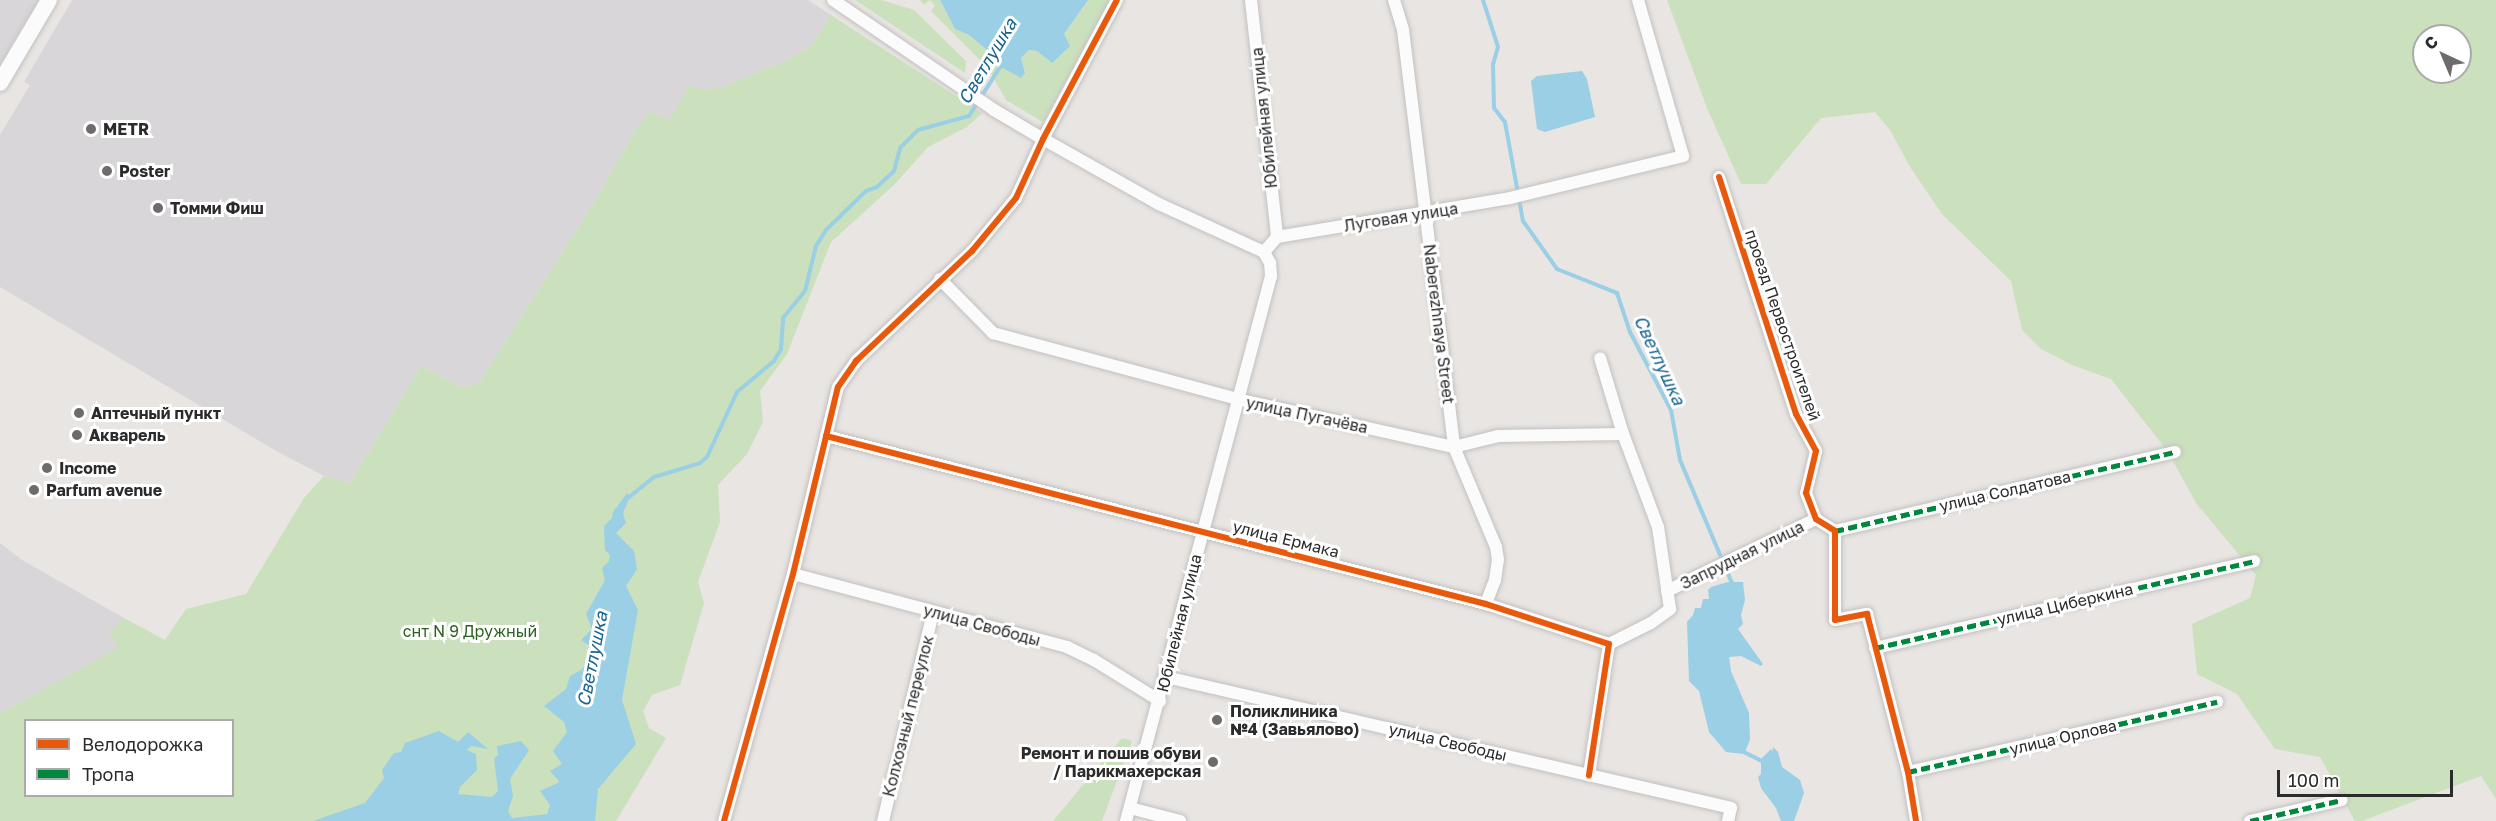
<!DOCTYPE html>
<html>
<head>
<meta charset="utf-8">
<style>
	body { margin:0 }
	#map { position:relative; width:2496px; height:821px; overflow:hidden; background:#e8e5e2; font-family:"Golos Text",sans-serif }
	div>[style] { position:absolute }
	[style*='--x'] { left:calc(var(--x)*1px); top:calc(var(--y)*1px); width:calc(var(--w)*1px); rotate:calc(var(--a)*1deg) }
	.industrial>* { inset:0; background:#d9d6d9 }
	.green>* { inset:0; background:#cbe1bd }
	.water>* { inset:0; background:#9acfe5 }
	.stream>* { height:4px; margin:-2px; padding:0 2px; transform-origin:2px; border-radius:2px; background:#9acfe5 }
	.roads { filter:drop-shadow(0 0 2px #c2c1c1) drop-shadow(0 0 2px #c2c1c1) }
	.minor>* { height:12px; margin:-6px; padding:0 6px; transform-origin:6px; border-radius:6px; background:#fcfbfb }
	.secondary>* { height:16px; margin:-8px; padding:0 8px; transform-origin:8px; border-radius:8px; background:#fcfbfb }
	.quiet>* { height:4.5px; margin-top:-2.25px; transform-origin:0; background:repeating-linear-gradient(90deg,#00873e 0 9px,transparent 0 13.5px) }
	.cycleway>* { height:6px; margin:-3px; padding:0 3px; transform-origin:3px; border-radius:3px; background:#e8590c }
	.dots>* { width:16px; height:16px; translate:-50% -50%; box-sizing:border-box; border:3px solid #fff; border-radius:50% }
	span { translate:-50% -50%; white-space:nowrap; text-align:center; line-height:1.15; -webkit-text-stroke:6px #fff; paint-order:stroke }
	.street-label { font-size:16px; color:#2b2b2b }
	.poi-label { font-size:16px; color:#2b2b2b; font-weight:700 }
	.left { translate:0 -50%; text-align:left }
	.right { translate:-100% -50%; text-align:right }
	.park-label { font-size:16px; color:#2c6320 }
	.water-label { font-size:18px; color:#176593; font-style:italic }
	.legend { position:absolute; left:24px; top:719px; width:210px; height:78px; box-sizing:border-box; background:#fff; border:2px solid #aaa; margin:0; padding:8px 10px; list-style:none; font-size:18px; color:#2b2b2b }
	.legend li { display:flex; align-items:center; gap:12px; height:30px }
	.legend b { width:30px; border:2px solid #aaa }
	.north { position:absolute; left:2412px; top:24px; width:60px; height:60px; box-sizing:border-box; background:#fff; border:2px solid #aaa; border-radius:50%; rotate:316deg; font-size:16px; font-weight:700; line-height:24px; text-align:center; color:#2b2b2b }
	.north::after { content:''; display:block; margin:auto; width:21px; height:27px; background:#6d6c6b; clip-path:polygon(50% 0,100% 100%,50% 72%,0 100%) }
	.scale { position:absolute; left:2277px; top:770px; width:176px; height:27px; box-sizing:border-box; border:3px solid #2b2b2b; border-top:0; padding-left:8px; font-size:18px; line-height:21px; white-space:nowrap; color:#2b2b2b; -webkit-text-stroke:4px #fff; paint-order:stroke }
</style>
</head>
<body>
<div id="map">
	<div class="industrial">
		<div style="clip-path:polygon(0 0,38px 0,0 64px)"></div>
		<div style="clip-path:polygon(72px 0,808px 0,831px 15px,811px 46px,787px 60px,724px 87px,702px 90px,668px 120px,650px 112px,636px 129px,598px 196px,479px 383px,463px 388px,421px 366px,350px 483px,324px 476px,278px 452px,0 287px,0 135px,30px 85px,24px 82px)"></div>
		<div style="clip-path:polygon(0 543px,22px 560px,124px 618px,110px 632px,119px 648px,0 713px)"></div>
	</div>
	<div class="green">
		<div style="clip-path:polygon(855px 0,881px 0,914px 10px,966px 61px,965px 73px)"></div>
		<div style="clip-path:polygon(920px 0,940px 0,955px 29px,969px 35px,1000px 61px,1001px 67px,1025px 73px,1021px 58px,1029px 50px,1037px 51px,1052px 63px,1064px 34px,1088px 0,1110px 0,1043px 122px,1006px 100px,988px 68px,931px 11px,935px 6px,930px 0,924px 5px)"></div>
		<div style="clip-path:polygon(evenodd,1667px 0,2496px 0,2496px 799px,2481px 776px,2362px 821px,2355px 821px,2320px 757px,2275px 749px,2237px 694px,2197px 674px,2192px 624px,2250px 598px,2256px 575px,2196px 503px,2168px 452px,2111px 379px,2072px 365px,2041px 349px,2022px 330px,2011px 281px,1942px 214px,1910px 167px,1890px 130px,1875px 112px,1821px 118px,1766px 184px,1741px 184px,1707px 108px,1667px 0,2424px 36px,2460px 36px,2460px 72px,2424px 72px,2424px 36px)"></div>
		<div style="clip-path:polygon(evenodd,831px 15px,982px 113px,967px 127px,928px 147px,895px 184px,831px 242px,787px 354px,760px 391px,763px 422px,747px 454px,718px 485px,720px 522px,698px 582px,704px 603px,680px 685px,652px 695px,643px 711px,649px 728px,666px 738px,616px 821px,0 821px,0 713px,118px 648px,109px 632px,124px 618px,165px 640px,186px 609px,246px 594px,304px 498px,324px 476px,350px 483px,421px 366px,463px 388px,479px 383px,598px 196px,636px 129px,650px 112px,669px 120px,690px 85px,702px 90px,724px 87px,787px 60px,811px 46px,831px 15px,26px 720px,232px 720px,232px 796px,26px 796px,26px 720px)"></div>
		<div style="clip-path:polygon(1122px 738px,1132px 741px,1102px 821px,1053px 821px)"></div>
	</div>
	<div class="water">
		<div style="clip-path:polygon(940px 0,1088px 0,1064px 34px,1070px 46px,1052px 63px,1037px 51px,1029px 50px,1021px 58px,1025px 73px,1021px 78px,1001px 67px,1000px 61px,969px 35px,955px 29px)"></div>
		<div style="clip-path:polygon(1582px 71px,1587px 79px,1595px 117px,1545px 132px,1537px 129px,1531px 81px,1537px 76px)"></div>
		<div style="clip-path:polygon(627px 493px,630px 496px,623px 513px,626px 523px,616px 533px,634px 551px,637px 569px,626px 586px,638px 610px,622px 700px,636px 744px,598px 789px,595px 821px,313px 821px,365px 803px,384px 778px,382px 770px,394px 753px,401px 752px,405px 743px,439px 731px,458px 742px,468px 732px,488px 749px,471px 746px,467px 750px,476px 754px,477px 770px,460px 787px,458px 794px,492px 797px,498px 791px,494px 759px,498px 755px,497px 746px,521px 741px,529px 750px,510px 779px,513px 796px,508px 811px,512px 818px,547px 814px,550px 805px,540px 791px,560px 782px,550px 771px,562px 764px,553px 751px,567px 732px,564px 722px,544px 706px,566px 689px,570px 676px,581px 670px,595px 656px,593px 648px,581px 640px,592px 629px,586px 614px,605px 580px,602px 568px,609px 561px,610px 555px,605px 550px,604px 526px,612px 518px,613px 512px)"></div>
		<div style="clip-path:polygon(1728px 582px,1743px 582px,1745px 600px,1741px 615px,1743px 624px,1738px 629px,1763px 664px,1761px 666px,1741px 656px,1729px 657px,1731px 671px,1749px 713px,1750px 740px,1744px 754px,1726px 752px,1709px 732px,1699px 691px,1689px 681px,1687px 622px,1693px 615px,1695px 608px,1701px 608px,1703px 599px,1709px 599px,1708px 590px,1711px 587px)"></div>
		<div style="clip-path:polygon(1773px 747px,1778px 752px,1782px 767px,1800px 780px,1804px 793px,1794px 821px,1781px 821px,1776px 808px,1761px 788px,1758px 777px,1761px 774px,1761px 759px,1771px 749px,1773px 751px)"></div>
	</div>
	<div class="stream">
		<div style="--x:1483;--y:0;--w:49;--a:72.3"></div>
		<div style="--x:1498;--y:47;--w:18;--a:106"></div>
		<div style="--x:1493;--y:64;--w:44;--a:88.7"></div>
		<div style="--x:1494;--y:108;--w:18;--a:52"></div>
		<div style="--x:1505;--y:122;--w:101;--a:79.7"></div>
		<div style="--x:1523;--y:221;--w:59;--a:54.7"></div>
		<div style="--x:1557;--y:269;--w:65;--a:21.8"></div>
		<div style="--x:1617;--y:293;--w:41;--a:71.6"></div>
		<div style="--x:1630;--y:332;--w:88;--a:62.3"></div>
		<div style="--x:1671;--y:410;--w:51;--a:79.8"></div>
		<div style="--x:1680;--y:460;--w:134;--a:67.1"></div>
		<div style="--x:1732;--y:583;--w:4;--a:124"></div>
		<div style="--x:628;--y:498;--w:33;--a:-39"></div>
		<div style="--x:654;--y:477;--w:48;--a:-16.9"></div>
		<div style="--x:700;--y:463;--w:9;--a:-41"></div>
		<div style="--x:707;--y:457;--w:72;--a:-65.2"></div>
		<div style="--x:737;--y:392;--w:48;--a:-40"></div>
		<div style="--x:774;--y:361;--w:14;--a:-60"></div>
		<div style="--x:781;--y:349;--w:31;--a:-86"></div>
		<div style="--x:783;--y:318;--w:35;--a:-51"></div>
		<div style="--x:805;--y:291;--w:46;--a:-76.3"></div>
		<div style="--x:816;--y:246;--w:19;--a:-58"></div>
		<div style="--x:826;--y:230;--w:56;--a:-44.3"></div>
		<div style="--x:866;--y:191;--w:12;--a:-20"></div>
		<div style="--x:877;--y:187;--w:23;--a:-43"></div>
		<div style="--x:894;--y:171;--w:24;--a:-75"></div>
		<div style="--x:900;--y:148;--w:25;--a:-45"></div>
		<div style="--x:918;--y:130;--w:53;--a:-15.4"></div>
		<div style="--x:969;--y:116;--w:62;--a:-57.6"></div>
		<div style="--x:1742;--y:751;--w:25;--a:27"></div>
	</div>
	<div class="roads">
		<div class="minor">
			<div style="--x:833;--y:0;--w:195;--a:34.3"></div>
			<div style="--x:994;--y:110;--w:57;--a:30.6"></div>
			<div style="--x:1043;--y:139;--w:133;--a:29.3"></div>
			<div style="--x:1159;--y:204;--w:115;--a:24.6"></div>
			<div style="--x:1251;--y:0;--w:238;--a:83.7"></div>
			<div style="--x:1394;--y:0;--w:31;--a:73"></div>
			<div style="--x:1403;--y:30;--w:420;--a:83"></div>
			<div style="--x:1454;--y:447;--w:108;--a:67.2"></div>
			<div style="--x:1496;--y:547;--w:12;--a:81"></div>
			<div style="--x:1498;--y:559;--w:21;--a:98"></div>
			<div style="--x:1495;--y:580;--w:26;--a:111"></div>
			<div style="--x:1719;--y:177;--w:249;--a:72"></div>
			<div style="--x:1796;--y:414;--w:42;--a:61.6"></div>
			<div style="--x:1816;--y:451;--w:43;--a:103.4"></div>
			<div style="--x:1806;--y:493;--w:28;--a:69"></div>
			<div style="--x:1816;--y:519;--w:22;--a:32"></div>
			<div style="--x:1835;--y:531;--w:89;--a:90"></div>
			<div style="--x:1835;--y:620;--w:33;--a:-11"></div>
			<div style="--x:1867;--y:614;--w:163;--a:75.5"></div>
			<div style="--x:1908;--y:772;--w:50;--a:80.7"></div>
			<div style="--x:1264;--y:252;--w:20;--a:-49"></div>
			<div style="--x:1277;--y:237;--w:236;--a:-9.5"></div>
			<div style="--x:1510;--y:198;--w:178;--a:-13.6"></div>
			<div style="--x:1683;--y:156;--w:162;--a:-106.1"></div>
			<div style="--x:940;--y:279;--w:76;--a:45.5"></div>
			<div style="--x:993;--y:333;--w:253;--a:15.1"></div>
			<div style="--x:1237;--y:399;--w:222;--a:12.5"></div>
			<div style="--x:1454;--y:447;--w:45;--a:-14"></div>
			<div style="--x:1498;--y:436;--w:125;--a:-0.9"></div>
			<div style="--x:1623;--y:434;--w:79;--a:-106.8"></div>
			<div style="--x:826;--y:436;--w:681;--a:14.28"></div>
			<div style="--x:1486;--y:604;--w:129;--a:18"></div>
			<div style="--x:1609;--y:644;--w:133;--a:98.7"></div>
			<div style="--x:1835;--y:531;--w:349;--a:-13.1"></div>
			<div style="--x:793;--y:574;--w:284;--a:14.9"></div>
			<div style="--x:1067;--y:647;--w:30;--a:26"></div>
			<div style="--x:1094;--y:660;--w:78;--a:31.8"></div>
			<div style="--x:1667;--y:591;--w:165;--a:-25.8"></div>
			<div style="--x:1609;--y:644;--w:47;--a:-26.6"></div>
			<div style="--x:1651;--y:623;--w:24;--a:-36"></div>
			<div style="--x:1670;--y:609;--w:83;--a:-98.3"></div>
			<div style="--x:1658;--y:527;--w:99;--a:-110.6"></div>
			<div style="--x:1875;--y:648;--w:389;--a:-12.9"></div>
			<div style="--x:1166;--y:677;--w:580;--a:13.05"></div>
			<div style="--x:1731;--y:808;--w:13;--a:103"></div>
			<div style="--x:1908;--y:772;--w:317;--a:-12.8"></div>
			<div style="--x:1130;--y:808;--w:52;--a:14.6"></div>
			<div style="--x:724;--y:821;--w:256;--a:-74.4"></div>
			<div style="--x:793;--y:574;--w:192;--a:-76.5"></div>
			<div style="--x:838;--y:387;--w:32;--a:-55"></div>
			<div style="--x:856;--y:361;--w:160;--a:-43.5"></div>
			<div style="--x:972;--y:251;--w:69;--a:-50.3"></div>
			<div style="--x:1016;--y:198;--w:65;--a:-65.4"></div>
			<div style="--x:1043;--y:139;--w:157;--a:-62"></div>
			<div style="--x:883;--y:821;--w:215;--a:-76.5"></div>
			<div style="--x:1126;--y:821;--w:564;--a:-75.1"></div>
			<div style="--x:1271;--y:276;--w:13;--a:-94"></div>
			<div style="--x:1270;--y:263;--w:13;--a:-119"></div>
			<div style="--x:2250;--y:821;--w:94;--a:-12.9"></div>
		</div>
		<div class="secondary">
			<div style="--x:0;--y:83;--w:96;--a:-59.4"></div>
		</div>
	</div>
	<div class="quiet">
		<div style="--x:1835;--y:531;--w:349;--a:-13.1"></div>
		<div style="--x:1875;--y:648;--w:389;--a:-12.9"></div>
		<div style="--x:1908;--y:772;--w:317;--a:-12.8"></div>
		<div style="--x:2250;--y:821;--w:94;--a:-12.9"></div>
	</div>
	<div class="cycleway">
		<div style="--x:1719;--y:177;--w:249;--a:72"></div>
		<div style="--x:1796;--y:414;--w:42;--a:61.6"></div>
		<div style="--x:1816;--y:451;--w:43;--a:103.4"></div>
		<div style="--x:1806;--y:493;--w:28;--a:69"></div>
		<div style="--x:1816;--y:519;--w:22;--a:32"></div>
		<div style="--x:1835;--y:531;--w:89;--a:90"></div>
		<div style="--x:1835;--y:620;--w:33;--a:-11"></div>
		<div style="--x:1867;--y:614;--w:163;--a:75.5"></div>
		<div style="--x:1908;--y:772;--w:50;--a:80.7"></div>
		<div style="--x:826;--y:436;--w:681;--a:14.28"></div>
		<div style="--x:1486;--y:604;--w:129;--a:18"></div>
		<div style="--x:1609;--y:644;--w:133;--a:98.7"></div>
		<div style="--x:724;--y:821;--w:256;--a:-74.4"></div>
		<div style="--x:793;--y:574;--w:192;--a:-76.5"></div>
		<div style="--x:838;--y:387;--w:32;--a:-55"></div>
		<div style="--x:856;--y:361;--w:160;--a:-43.5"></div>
		<div style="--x:972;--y:251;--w:69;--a:-50.3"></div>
		<div style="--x:1016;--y:198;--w:65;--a:-65.4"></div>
		<div style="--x:1043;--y:139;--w:157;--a:-62"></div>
	</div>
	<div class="dots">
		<div style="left:91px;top:129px;background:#6d6c6b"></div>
		<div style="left:107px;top:171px;background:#6d6c6b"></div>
		<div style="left:158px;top:208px;background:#6d6c6b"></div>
		<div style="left:79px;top:413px;background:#6d6c6b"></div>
		<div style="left:77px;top:435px;background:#6d6c6b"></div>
		<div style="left:47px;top:468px;background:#6d6c6b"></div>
		<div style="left:34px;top:490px;background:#6d6c6b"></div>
		<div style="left:1217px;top:720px;background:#6d6c6b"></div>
		<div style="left:1213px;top:762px;background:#6d6c6b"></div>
	</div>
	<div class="street-label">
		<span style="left:1264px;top:118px;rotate:-96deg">Юбилейная улица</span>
		<span style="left:1401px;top:217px;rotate:-9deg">Луговая улица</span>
		<span style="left:1439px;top:324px;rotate:83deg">Naberezhnaya Street</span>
		<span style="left:1783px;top:325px;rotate:71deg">проезд Первостроителей</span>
		<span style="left:1307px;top:415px;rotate:12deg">улица Пугачёва</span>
		<span style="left:2005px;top:491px;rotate:-13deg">улица Солдатова</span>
		<span style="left:1286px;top:539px;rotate:14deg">улица Ермака</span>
		<span style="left:1742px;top:555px;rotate:-26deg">Запрудная улица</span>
		<span style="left:2065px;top:604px;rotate:-13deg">улица Циберкина</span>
		<span style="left:1179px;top:623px;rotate:-76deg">Юбилейная улица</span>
		<span style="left:982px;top:625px;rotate:15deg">улица Свободы</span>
		<span style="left:908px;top:716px;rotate:-76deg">Колхозный переулок</span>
		<span style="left:2063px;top:737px;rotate:-13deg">улица Орлова</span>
		<span style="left:1448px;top:742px;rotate:13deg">улица Свободы</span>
	</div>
	<div class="poi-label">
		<span class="left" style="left:103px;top:129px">METR</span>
		<span class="left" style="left:119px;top:171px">Poster</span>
		<span class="left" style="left:170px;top:208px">Томми Фиш</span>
		<span class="left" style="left:91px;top:413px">Аптечный пункт</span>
		<span class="left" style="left:89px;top:435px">Акварель</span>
		<span class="left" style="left:59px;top:468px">Income</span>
		<span class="left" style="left:46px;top:490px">Parfum avenue</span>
		<span class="left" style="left:1230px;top:720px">Поликлиника<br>№4 (Завьялово)</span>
		<span class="right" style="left:1201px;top:762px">Ремонт и пошив обуви<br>/ Парикмахерская</span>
	</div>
	<div class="park-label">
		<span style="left:470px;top:631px">снт N 9 Дружный</span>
	</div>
	<div class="water-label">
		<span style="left:987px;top:61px;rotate:-59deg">Светлушка</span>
		<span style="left:1660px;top:360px;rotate:65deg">Светлушка</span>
		<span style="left:592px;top:659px;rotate:-79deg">Светлушка</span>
	</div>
	<ul class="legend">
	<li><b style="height:8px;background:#e8590c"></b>Велодорожка</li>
	<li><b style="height:8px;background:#00873e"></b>Тропа</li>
	</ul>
	<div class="north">С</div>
	<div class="scale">100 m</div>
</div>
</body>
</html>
